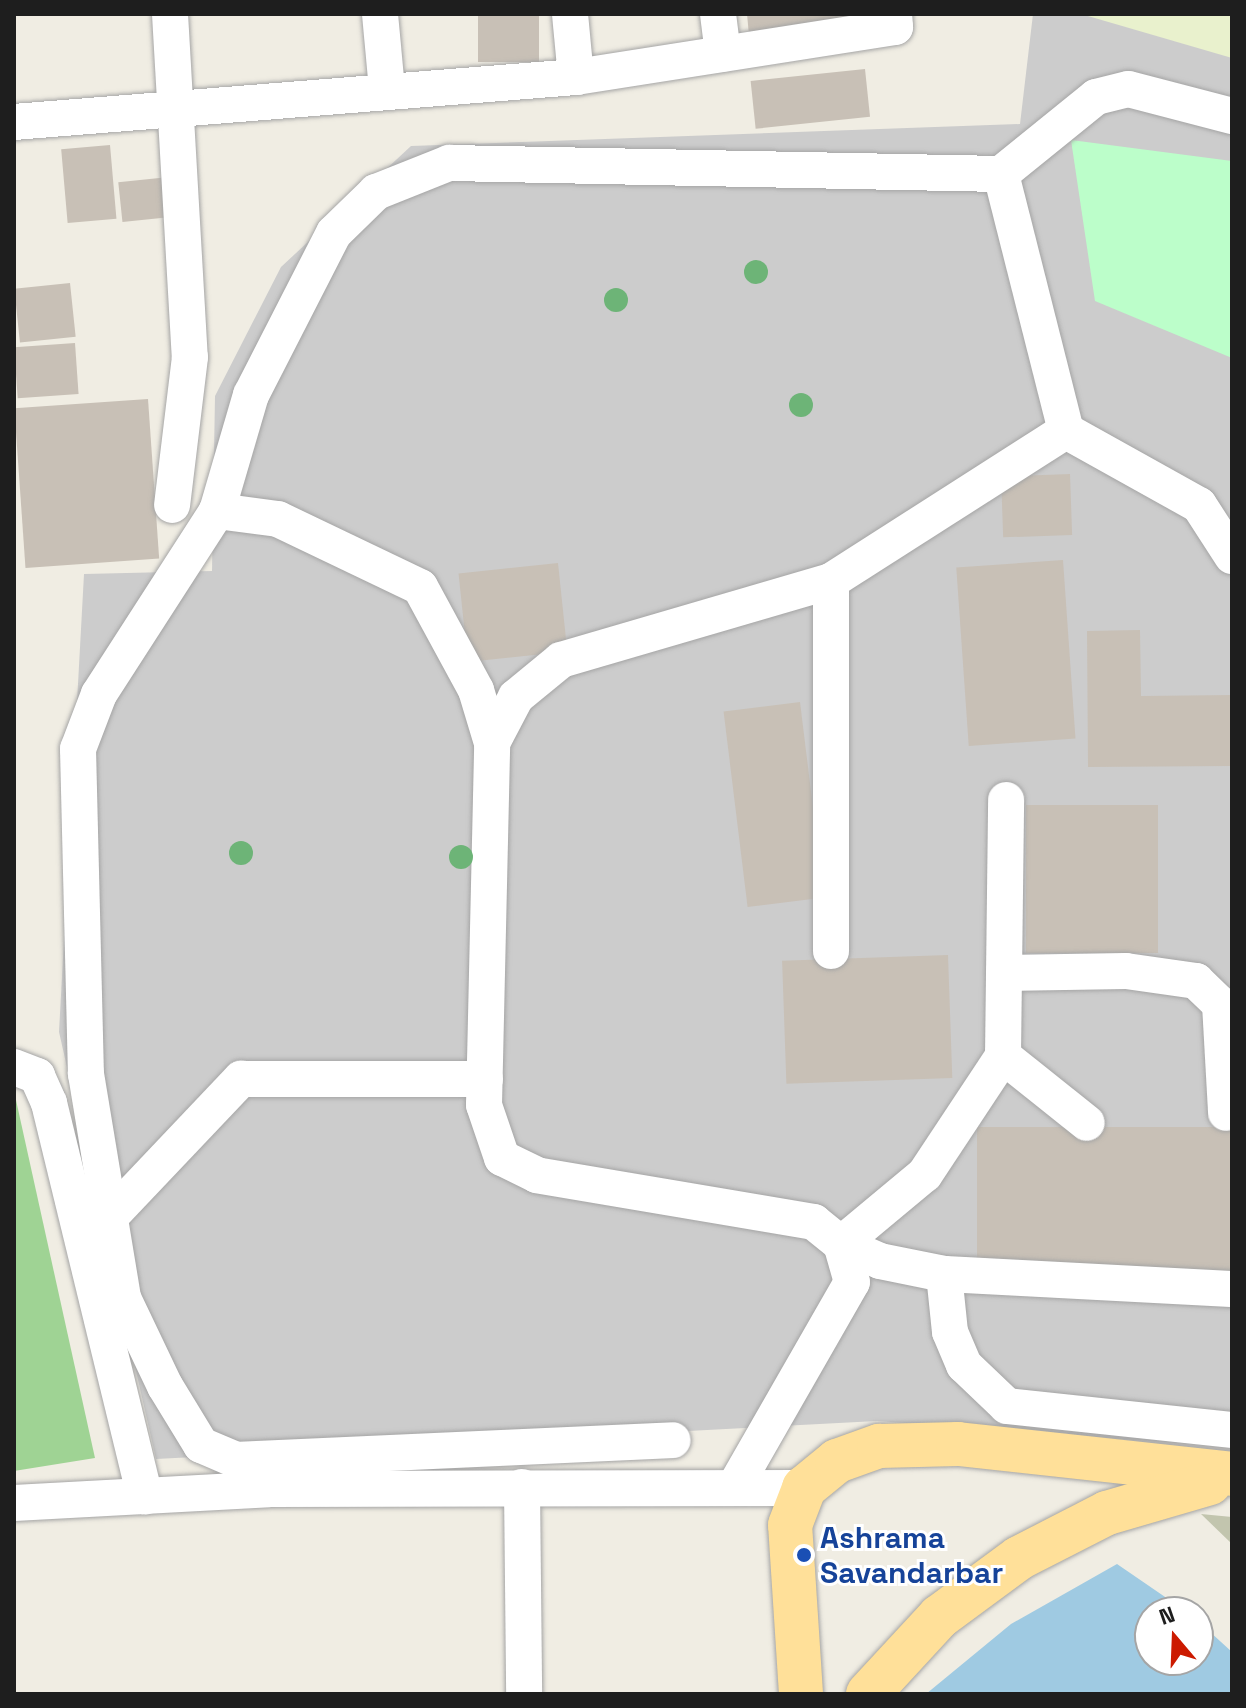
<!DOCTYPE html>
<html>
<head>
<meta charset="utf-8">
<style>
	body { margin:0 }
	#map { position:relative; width:1246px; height:1708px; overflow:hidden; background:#f0ede3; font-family:"Space Grotesk",sans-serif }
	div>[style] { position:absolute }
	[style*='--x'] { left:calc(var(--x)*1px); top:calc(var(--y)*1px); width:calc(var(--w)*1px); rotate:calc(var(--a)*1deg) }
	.religious>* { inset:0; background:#ccc }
	.construction>* { inset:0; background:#c2c5ae }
	.farmland>* { inset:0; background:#e9f1cd }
	.forest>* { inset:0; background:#9fd394 }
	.park>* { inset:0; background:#bcfeca }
	.water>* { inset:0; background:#9fcae2 }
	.building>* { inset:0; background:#c8c0b6; transform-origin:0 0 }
	.roads { filter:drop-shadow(0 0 2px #a5a5a5) drop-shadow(0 0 2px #a5a5a5) }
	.minor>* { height:36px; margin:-18px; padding:0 18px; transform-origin:18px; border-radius:18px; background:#fff }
	.major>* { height:44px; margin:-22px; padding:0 22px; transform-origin:22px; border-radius:22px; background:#ffe099 }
	.trees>* { width:24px; height:24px; margin:-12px; border-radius:50%; background:#6db477 }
	.dots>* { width:22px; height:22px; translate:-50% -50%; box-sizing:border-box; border:4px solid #fff; border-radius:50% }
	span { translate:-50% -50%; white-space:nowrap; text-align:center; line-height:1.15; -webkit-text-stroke:6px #fff; paint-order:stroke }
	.transit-label { font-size:30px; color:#164399; font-weight:700 }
	.left { translate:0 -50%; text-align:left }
	.frame { position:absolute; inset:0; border:16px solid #1e1e1e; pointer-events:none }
	.north { position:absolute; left:1134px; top:1596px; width:80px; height:80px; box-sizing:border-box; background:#fff; border:2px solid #a5a5a5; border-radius:50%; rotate:341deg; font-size:22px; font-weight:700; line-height:32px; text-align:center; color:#1e1e1e }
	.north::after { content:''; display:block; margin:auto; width:28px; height:36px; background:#cc1a00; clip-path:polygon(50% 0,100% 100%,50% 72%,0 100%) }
</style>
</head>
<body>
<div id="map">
	<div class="religious">
		<div style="clip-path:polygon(1033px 14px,1232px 14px,1232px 1447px,877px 1421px,156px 1459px,59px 1032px,84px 574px,212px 571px,215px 396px,281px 267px,411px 146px,1020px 124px)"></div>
	</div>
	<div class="construction">
		<div style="clip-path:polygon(1201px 1514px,1232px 1517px,1232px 1544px)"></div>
	</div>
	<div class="farmland">
		<div style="clip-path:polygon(1081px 14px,1232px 14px,1232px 58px)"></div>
	</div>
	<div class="forest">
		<div style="clip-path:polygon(14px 1091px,95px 1458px,14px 1471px)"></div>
	</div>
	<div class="park">
		<div style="clip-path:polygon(1071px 140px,1232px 161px,1232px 358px,1095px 301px)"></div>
	</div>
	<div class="water">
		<div style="clip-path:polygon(1117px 1564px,1187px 1612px,1150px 1612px,1150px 1660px,1198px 1660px,1198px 1621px,1232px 1652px,1232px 1694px,926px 1694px,1011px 1624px)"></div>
	</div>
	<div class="building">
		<div style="left:478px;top:14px;width:61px;height:48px"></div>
		<div style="clip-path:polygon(747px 14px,862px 14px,749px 35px)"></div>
		<div style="left:865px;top:69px;width:48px;height:115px;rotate:84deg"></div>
		<div style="left:110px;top:145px;width:74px;height:49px;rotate:85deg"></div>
		<div style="left:169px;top:177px;width:40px;height:51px;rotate:84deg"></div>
		<div style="left:70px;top:283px;width:54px;height:56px;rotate:84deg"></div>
		<div style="left:75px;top:343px;width:51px;height:61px;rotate:86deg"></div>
		<div style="left:148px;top:399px;width:160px;height:134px;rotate:86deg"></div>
		<div style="left:1070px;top:474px;width:61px;height:69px;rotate:88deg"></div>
		<div style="left:1063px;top:560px;width:179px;height:107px;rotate:86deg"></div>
		<div style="left:558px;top:563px;width:89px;height:100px;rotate:84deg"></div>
		<div style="clip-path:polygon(1140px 630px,1141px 696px,1232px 695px,1232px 766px,1088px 767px,1087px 631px)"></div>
		<div style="left:800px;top:702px;width:197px;height:77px;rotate:83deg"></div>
		<div style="left:1158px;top:805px;width:148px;height:132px;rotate:90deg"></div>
		<div style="left:948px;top:955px;width:123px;height:166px;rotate:88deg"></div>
		<div style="left:1232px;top:1127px;width:144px;height:255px;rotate:90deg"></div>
	</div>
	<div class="roads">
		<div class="minor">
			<div style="--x:170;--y:14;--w:344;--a:86.7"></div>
			<div style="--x:190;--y:357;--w:149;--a:96.9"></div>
			<div style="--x:380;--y:14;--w:76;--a:84.7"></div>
			<div style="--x:570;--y:14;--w:63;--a:84.6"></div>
			<div style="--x:718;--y:14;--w:40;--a:82.9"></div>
			<div style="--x:1232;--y:116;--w:107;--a:-165.4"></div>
			<div style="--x:1128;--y:89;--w:33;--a:166"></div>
			<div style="--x:1096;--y:97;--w:122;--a:141"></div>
			<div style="--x:1001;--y:174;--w:265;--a:75.8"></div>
			<div style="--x:1066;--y:431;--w:152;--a:29.1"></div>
			<div style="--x:1199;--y:505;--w:61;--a:57.1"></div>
			<div style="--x:14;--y:122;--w:564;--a:-4.58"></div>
			<div style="--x:576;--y:77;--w:323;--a:-8.9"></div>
			<div style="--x:895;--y:27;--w:13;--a:-94"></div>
			<div style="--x:217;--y:511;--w:218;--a:122.8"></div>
			<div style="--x:99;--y:694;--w:59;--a:110.9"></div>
			<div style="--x:78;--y:749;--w:325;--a:88.6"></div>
			<div style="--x:86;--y:1074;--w:227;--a:80.6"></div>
			<div style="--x:123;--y:1298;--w:98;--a:64.5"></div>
			<div style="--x:165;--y:1386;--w:69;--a:58.6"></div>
			<div style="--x:201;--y:1445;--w:38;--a:23"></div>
			<div style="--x:236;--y:1460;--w:437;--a:-2.6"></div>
			<div style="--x:831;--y:581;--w:370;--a:90"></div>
			<div style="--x:492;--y:743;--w:55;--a:-106.8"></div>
			<div style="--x:476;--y:690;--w:117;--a:-118.5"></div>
			<div style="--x:420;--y:587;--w:157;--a:-154.4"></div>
			<div style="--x:278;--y:519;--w:62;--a:-172.5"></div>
			<div style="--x:217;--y:511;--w:121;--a:-73.7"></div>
			<div style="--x:251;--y:395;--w:182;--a:-62.9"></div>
			<div style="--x:334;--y:233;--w:59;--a:-44.3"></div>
			<div style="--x:376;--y:192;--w:79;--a:-21.7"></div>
			<div style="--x:449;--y:163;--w:552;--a:1.14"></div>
			<div style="--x:1004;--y:973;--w:122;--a:-0.9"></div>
			<div style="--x:1126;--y:971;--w:71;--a:8.1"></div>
			<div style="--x:1196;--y:981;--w:33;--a:44"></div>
			<div style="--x:1220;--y:1004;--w:109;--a:86.8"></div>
			<div style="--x:1003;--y:1056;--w:107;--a:38.6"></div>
			<div style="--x:14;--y:1067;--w:25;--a:21"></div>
			<div style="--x:37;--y:1076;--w:30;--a:66"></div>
			<div style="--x:49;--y:1103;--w:405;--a:76.3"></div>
			<div style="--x:107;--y:1220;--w:195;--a:-46.5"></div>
			<div style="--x:241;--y:1079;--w:244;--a:0"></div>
			<div style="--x:944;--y:1274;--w:65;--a:-168.5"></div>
			<div style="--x:880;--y:1261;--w:43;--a:-156.4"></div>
			<div style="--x:841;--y:1244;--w:109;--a:-39.8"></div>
			<div style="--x:925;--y:1174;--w:141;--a:-56.5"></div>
			<div style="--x:1003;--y:1056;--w:256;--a:-89.3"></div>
			<div style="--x:1232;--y:1289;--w:288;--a:-177"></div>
			<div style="--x:944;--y:1274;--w:58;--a:84.1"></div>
			<div style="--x:950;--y:1332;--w:36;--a:67"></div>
			<div style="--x:964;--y:1365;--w:59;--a:43.6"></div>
			<div style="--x:1007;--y:1406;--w:226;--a:6.1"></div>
			<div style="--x:522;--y:1487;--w:207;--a:89.4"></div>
			<div style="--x:734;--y:1488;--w:237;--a:-60.2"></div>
			<div style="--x:852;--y:1282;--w:40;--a:-106"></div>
			<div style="--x:841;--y:1244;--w:35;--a:-141"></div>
			<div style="--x:814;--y:1222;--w:281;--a:-170.4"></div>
			<div style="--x:537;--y:1175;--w:39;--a:-154"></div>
			<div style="--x:502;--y:1158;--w:56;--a:-108.8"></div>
			<div style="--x:484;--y:1105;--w:362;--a:-88.7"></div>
			<div style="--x:492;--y:743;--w:52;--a:-62.4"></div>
			<div style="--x:516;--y:697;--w:58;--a:-39.4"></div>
			<div style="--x:561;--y:660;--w:281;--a:-16.3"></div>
			<div style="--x:831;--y:581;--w:279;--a:-32.6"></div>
			<div style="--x:14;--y:1503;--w:255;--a:-3.1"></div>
			<div style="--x:269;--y:1489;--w:535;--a:-0.11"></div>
		</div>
		<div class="major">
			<div style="--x:801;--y:1694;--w:169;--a:-93.7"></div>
			<div style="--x:790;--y:1525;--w:40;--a:-69"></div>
			<div style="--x:804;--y:1488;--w:43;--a:-39.3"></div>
			<div style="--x:837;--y:1461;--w:45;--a:-19.7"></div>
			<div style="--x:879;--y:1446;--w:79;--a:-1.5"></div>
			<div style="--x:958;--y:1444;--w:276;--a:6.2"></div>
			<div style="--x:868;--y:1694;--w:105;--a:-47.3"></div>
			<div style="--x:939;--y:1617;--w:99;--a:-36.4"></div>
			<div style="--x:1019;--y:1558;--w:99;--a:-27.1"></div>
			<div style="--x:1107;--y:1513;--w:107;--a:-16.2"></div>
		</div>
	</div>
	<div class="trees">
		<div style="left:756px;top:272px"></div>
		<div style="left:616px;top:300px"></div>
		<div style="left:801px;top:405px"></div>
		<div style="left:241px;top:853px"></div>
		<div style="left:461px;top:857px"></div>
	</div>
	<div class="dots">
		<div style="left:804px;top:1555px;background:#1a4fb4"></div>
	</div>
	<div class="transit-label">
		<span class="left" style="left:820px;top:1555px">Ashrama<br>Savandarbar</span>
	</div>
	<div class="frame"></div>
	<div class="north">N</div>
</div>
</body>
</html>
